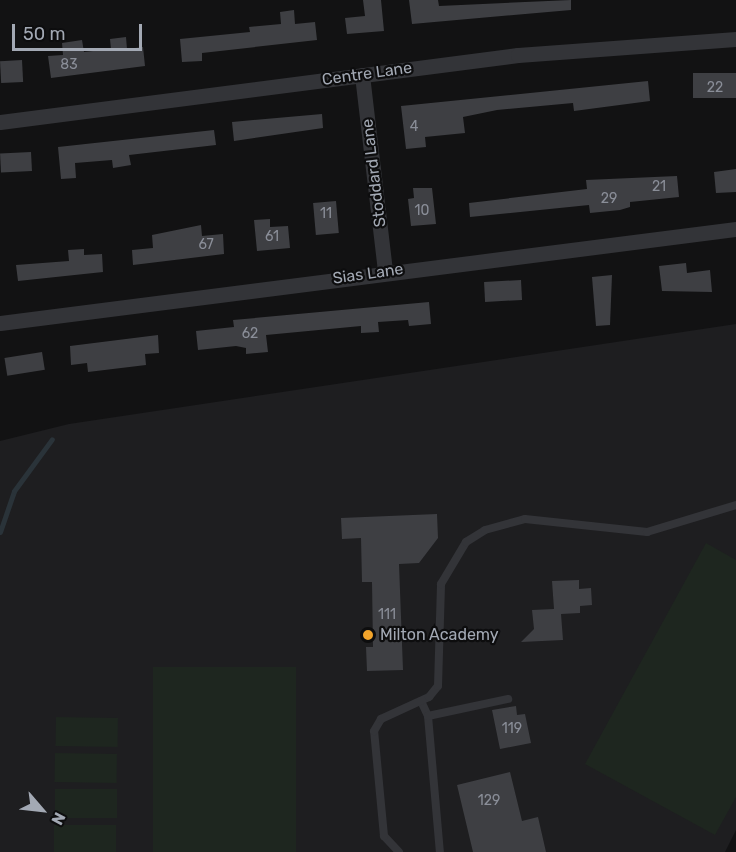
<!DOCTYPE html>
<html>
<head>
<meta charset="utf-8">
<style>
	body { margin:0 }
	#map { position:relative; width:736px; height:852px; overflow:hidden; background:#121213; font-family:Rubik,sans-serif }
	div>[style] { position:absolute }
	[style*='--x'] { left:calc(var(--x)*1px); top:calc(var(--y)*1px); width:calc(var(--w)*1px); rotate:calc(var(--a)*1deg) }
	.built>* { inset:0; background:#1e1e20 }
	.green>* { inset:0; background:#1e261f; transform-origin:0 0 }
	.stream>* { height:5px; margin:-2.5px; padding:0 2.5px; transform-origin:2.5px; border-radius:2.5px; background:#2a3339 }
	.building>* { inset:0; background:#3e3f43; transform-origin:0 0 }
	.lane>* { height:8px; margin:-4px; padding:0 4px; transform-origin:4px; border-radius:4px; background:#333438 }
	.street>* { height:15px; margin:-7.5px; padding:0 7.5px; transform-origin:7.5px; border-radius:7.5px; background:#333438 }
	.dots>* { width:16px; height:16px; translate:-50% -50%; box-sizing:border-box; border:3px solid #0d0d0e; border-radius:50% }
	span { translate:-50% -50%; white-space:nowrap; text-align:center; line-height:1.15; -webkit-text-stroke:4.5px #0d0d0e; paint-order:stroke }
	.number-label { font-size:14px; color:#8a8e98 }
	.number-label span { -webkit-text-stroke-width:0 }
	.street-label { font-size:16px; color:#a3a9b4 }
	.poi-label { font-size:16px; color:#a3a9b4 }
	.left { translate:0 -50%; text-align:left }
	.north { position:absolute; left:12px; top:780px; width:60px; height:60px; -webkit-text-stroke:4px #0d0d0e; paint-order:stroke; rotate:118deg; font-size:16px; font-weight:700; line-height:24px; text-align:center; color:#a3a9b4 }
	.north::after { content:''; display:block; margin:auto; width:21px; height:27px; background:#a3a9b4; clip-path:polygon(50% 0,100% 100%,50% 72%,0 100%) }
	.scale { position:absolute; left:12px; top:24px; width:130px; height:27px; box-sizing:border-box; border:3px solid #a3a9b4; border-top:0; padding-left:8px; font-size:18px; line-height:21px; white-space:nowrap; color:#a3a9b4; -webkit-text-stroke:4px #0d0d0e; paint-order:stroke }
</style>
</head>
<body>
<div id="map">
	<div class="built">
		<div style="clip-path:polygon(736px 324px,736px 830px,725px 852px,0 852px,0 441px,69px 424px)"></div>
	</div>
	<div class="green">
		<div style="clip-path:polygon(706px 543px,736px 560px,736px 797px,715px 835px,585px 764px)"></div>
		<div style="left:153px;top:667px;width:143px;height:185px"></div>
		<div style="left:56px;top:717px;width:62px;height:29px;rotate:1deg"></div>
		<div style="left:55px;top:753px;width:62px;height:29px;rotate:1deg"></div>
		<div style="left:55px;top:789px;width:62px;height:29px"></div>
		<div style="left:54px;top:825px;width:62px;height:27px"></div>
	</div>
	<div class="stream">
		<div style="--x:0;--y:532;--w:43;--a:-71.1"></div>
		<div style="--x:14;--y:491;--w:64;--a:-53.8"></div>
	</div>
	<div class="building">
		<div style="clip-path:polygon(363px 0,381px 0,384px 31px,347px 34px,345px 18px,365px 16px)"></div>
		<div style="clip-path:polygon(409px 0,438px 0,439px 6px,571px 0,571px 10px,412px 24px)"></div>
		<div style="clip-path:polygon(294px 10px,295px 24px,315px 22px,317px 40px,202px 53px,202px 61px,182px 62px,180px 39px,250px 32px,249px 27px,281px 24px,280px 12px)"></div>
		<div style="clip-path:polygon(126px 37px,127px 49px,143px 47px,145px 66px,51px 78px,48px 56px,63px 55px,62px 43px,82px 40px,84px 52px,111px 49px,110px 39px)"></div>
		<div style="left:22px;top:60px;width:22px;height:22px;rotate:87deg"></div>
		<div style="left:736px;top:73px;width:25px;height:43px;rotate:90deg"></div>
		<div style="clip-path:polygon(648px 81px,650px 101px,574px 111px,573px 103px,497px 110px,463px 117px,465px 133px,425px 137px,426px 147px,406px 149px,401px 106px)"></div>
		<div style="clip-path:polygon(322px 114px,323px 128px,234px 141px,232px 122px)"></div>
		<div style="clip-path:polygon(214px 130px,216px 145px,129px 155px,131px 165px,113px 168px,112px 160px,75px 163px,76px 178px,61px 179px,58px 147px)"></div>
		<div style="left:31px;top:152px;width:19px;height:31px;rotate:87deg"></div>
		<div style="clip-path:polygon(736px 169px,736px 192px,716px 193px,714px 172px)"></div>
		<div style="clip-path:polygon(677px 176px,679px 197px,630px 202px,630px 207px,620px 210px,590px 213px,589px 205px,470px 217px,469px 203px,587px 189px,586px 180px)"></div>
		<div style="clip-path:polygon(413px 188px,432px 188px,436px 224px,411px 226px,408px 199px,414px 198px)"></div>
		<div style="left:336px;top:201px;width:32px;height:23px;rotate:85deg"></div>
		<div style="clip-path:polygon(270px 219px,270px 227px,288px 226px,290px 248px,257px 251px,254px 220px)"></div>
		<div style="clip-path:polygon(201px 225px,202px 236px,223px 234px,224px 254px,133px 265px,132px 250px,153px 248px,152px 235px)"></div>
		<div style="clip-path:polygon(84px 249px,84px 255px,102px 254px,103px 272px,18px 281px,16px 265px,69px 261px,68px 250px)"></div>
		<div style="clip-path:polygon(686px 263px,687px 273px,710px 270px,712px 292px,662px 291px,659px 266px)"></div>
		<div style="clip-path:polygon(612px 275px,610px 325px,596px 326px,592px 277px)"></div>
		<div style="left:521px;top:280px;width:20px;height:37px;rotate:87deg"></div>
		<div style="clip-path:polygon(429px 302px,431px 324px,409px 326px,408px 320px,378px 322px,379px 332px,361px 333px,361px 326px,266px 335px,268px 352px,246px 354px,246px 348px,236px 346px,198px 350px,196px 331px,234px 327px,233px 320px)"></div>
		<div style="clip-path:polygon(158px 335px,159px 353px,145px 354px,146px 365px,88px 372px,87px 363px,71px 365px,70px 346px)"></div>
		<div style="left:42px;top:352px;width:18px;height:38px;rotate:81deg"></div>
		<div style="clip-path:polygon(437px 514px,438px 538px,419px 563px,399px 564px,403px 670px,367px 671px,366px 647px,373px 647px,372px 582px,362px 582px,361px 538px,342px 539px,341px 518px)"></div>
		<div style="clip-path:polygon(579px 580px,579px 589px,591px 588px,592px 605px,580px 606px,580px 613px,561px 614px,563px 640px,521px 642px,534px 629px,532px 610px,554px 609px,552px 581px)"></div>
		<div style="clip-path:polygon(516px 706px,517px 715px,525px 714px,531px 743px,500px 749px,492px 710px)"></div>
		<div style="clip-path:polygon(510px 772px,522px 821px,538px 817px,546px 852px,473px 852px,457px 785px)"></div>
	</div>
	<div class="lane">
		<div style="--x:421;--y:701;--w:17;--a:65"></div>
		<div style="--x:428;--y:716;--w:137;--a:85"></div>
		<div style="--x:428;--y:716;--w:82;--a:-12"></div>
		<div style="--x:399;--y:852;--w:22;--a:-133"></div>
		<div style="--x:384;--y:836;--w:105;--a:-95.4"></div>
		<div style="--x:374;--y:731;--w:14;--a:-60"></div>
		<div style="--x:381;--y:719;--w:53;--a:-24.6"></div>
		<div style="--x:429;--y:697;--w:14;--a:-51"></div>
		<div style="--x:438;--y:686;--w:102;--a:-88.3"></div>
		<div style="--x:441;--y:584;--w:49;--a:-59.2"></div>
		<div style="--x:466;--y:542;--w:22;--a:-32"></div>
		<div style="--x:485;--y:530;--w:41;--a:-15.4"></div>
		<div style="--x:525;--y:519;--w:123;--a:6.1"></div>
		<div style="--x:647;--y:532;--w:93;--a:-16.9"></div>
	</div>
	<div class="street">
		<div style="--x:362;--y:75;--w:198;--a:83.3"></div>
		<div style="--x:0;--y:122;--w:522;--a:-7.37"></div>
		<div style="--x:518;--y:55;--w:219;--a:-4.2"></div>
		<div style="--x:0;--y:323;--w:742;--a:-7.28"></div>
	</div>
	<div class="dots">
		<div style="left:368px;top:635px;background:#f2a42b"></div>
	</div>
	<div class="number-label">
		<span style="left:69px;top:65px">83</span>
		<span style="left:715px;top:88px">22</span>
		<span style="left:414px;top:127px">4</span>
		<span style="left:659px;top:187px">21</span>
		<span style="left:609px;top:199px">29</span>
		<span style="left:422px;top:211px">10</span>
		<span style="left:326px;top:214px">11</span>
		<span style="left:272px;top:237px">61</span>
		<span style="left:206px;top:245px">67</span>
		<span style="left:250px;top:334px">62</span>
		<span style="left:387px;top:615px">111</span>
		<span style="left:512px;top:729px">119</span>
		<span style="left:489px;top:801px">129</span>
	</div>
	<div class="street-label">
		<span style="left:367px;top:74px;rotate:-8deg">Centre Lane</span>
		<span style="left:374px;top:173px;rotate:-97deg">Stoddard Lane</span>
		<span style="left:368px;top:274px;rotate:-8deg">Sias Lane</span>
	</div>
	<div class="poi-label">
		<span class="left" style="left:380px;top:635px">Milton Academy</span>
	</div>
	<div class="north">N</div>
	<div class="scale">50 m</div>
</div>
</body>
</html>
